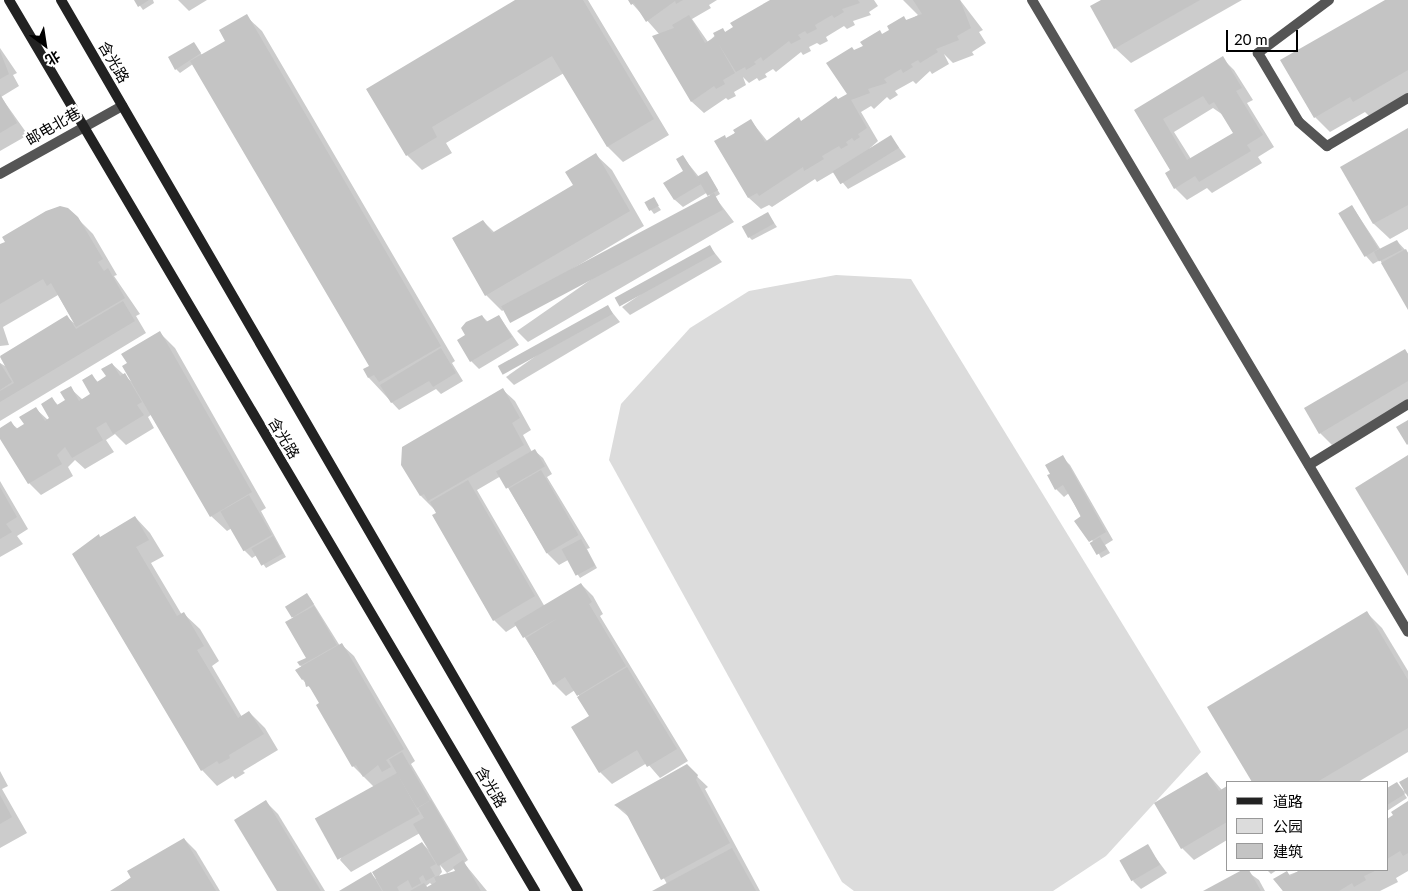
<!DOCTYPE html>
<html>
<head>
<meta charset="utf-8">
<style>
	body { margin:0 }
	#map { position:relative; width:1408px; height:891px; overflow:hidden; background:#fff; font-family:Lato,"Noto Sans SC",sans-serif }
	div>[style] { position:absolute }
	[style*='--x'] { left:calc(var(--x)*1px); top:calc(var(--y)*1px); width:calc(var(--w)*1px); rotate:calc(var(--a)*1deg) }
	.green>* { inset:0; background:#dcdcdc }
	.shadow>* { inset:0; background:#0003 }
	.building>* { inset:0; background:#c4c4c4; transform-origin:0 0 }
	.minor>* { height:10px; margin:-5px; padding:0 5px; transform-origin:5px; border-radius:5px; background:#555 }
	.tertiary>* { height:10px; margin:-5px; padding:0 5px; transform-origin:5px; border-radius:5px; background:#555 }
	.secondary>* { height:10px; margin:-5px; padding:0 5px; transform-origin:5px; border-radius:5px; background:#222 }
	span { translate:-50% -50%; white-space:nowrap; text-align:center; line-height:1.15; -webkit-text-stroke:5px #fff; paint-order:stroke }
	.street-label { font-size:15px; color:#000 }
	.legend { position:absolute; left:1226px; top:781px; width:162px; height:90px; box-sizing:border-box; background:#fff; border:1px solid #999; margin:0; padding:6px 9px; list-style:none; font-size:15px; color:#000 }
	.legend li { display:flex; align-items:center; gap:10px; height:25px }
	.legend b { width:25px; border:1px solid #999 }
	.north { position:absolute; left:20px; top:20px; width:50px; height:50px; -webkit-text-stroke:4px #fff; paint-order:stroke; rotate:149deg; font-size:14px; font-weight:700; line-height:20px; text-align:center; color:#000 }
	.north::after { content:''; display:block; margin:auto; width:18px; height:22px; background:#000; clip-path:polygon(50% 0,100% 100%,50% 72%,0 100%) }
	.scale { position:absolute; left:1226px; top:30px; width:72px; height:22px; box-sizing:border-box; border:2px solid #000; border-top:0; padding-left:6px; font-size:15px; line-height:18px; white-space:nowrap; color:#000; -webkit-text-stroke:4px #fff; paint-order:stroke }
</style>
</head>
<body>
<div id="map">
	<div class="green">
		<div style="clip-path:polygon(836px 275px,911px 279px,1201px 752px,1106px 856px,1053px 891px,854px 891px,842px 882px,609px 460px,621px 404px,690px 328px,749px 291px)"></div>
	</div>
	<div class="shadow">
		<div style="clip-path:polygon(136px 0,153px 0,154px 3px,143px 10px)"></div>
		<div style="clip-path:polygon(178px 0,207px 0,189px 11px)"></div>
		<div style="clip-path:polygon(517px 0,588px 0,669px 135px,623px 162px,608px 147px,564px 73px,446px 143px,452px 153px,422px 170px,407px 155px)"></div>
		<div style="clip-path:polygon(629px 0,717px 0,709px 5px,711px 8px,692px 19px,708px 42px,722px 29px,726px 33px,772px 0,874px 0,878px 6px,869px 12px,871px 15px,853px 21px,855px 25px,847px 29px,844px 26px,826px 37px,828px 41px,820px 45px,817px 43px,809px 47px,811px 51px,803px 55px,801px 52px,776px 72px,773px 69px,765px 74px,767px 77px,759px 81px,757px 78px,749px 83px,743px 77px,746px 85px,734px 92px,736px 96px,728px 100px,726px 98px,704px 113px,692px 102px,654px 37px,660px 35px)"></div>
		<div style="clip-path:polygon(903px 0,960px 0,983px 30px,979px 32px,986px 43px,972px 52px,974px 55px,953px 63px,944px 54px,949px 64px,932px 74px,930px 71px,916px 84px,913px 81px,895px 91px,898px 95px,890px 100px,887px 97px,874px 109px,871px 106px,861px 112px,878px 141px,869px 149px,891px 137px,906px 157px,848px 189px,834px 172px,817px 182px,815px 179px,772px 207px,769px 205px,761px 209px,749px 198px,715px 141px,727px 139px,751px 121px,768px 142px,849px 94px,855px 51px,891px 30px,904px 18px,907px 21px,918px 15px)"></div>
		<div style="clip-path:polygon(1103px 0,1242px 0,1131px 63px,1115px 48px)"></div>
		<div style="clip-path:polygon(1387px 0,1408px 0,1408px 94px,1369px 116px,1365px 112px,1330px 132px,1315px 117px)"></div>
		<div style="clip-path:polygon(246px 16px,262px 31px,455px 361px,452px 363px,463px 381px,441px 394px,436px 389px,399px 410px,369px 378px,365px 370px,371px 366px,193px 64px,180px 73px,176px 69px,194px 44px,202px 55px,227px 41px)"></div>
		<div style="clip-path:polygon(0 48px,17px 73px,13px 75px,19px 86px,1px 97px,28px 135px,0 151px)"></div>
		<div style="clip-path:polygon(evenodd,1222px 58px,1234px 70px,1253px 100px,1247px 103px,1274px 147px,1258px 157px,1262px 163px,1212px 193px,1207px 188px,1187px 200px,1175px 188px,1172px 171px,1136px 110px,1222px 58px,1213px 108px,1223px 115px,1234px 134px,1191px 159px,1174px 132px,1213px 108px)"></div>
		<div style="clip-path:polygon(1408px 129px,1408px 229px,1390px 239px,1374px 224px,1342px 167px)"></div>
		<div style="clip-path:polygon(596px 155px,612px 170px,644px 226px,502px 311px,486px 295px,453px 239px,483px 221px,495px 233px,574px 186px)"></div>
		<div style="clip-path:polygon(683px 157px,699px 177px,710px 177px,720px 194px,715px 197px,734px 222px,528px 342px,517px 331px,711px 196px,708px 192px,683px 207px,675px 200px,665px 183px,685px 172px)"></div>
		<div style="clip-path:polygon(653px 199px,661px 210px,654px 214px,651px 210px)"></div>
		<div style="clip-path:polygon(1352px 206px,1381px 250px,1397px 241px,1408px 253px,1408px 308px,1380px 260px,1373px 264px,1366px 256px)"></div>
		<div style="clip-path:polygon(68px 209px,93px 234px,117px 275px,114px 276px,140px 314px,136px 316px,146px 333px,0 421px,0 363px,5px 366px,0 357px,67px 317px,75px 324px,58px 295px,3px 327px,9px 345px,0 346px,0 246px)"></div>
		<div style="clip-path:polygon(768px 214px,777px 227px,752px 240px,749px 237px)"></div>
		<div style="clip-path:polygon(710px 247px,722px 262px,630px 315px,622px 307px)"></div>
		<div style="clip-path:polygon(607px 306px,620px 322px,514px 385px,506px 377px)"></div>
		<div style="clip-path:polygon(482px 316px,488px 322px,499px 316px,519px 345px,479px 369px,471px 361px,467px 335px)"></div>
		<div style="clip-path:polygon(160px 333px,175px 348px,266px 508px,261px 511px,286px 557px,266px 568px,257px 555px,252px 558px,244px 550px,232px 528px,227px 531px,211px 516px,152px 414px,148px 417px,154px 428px,126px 445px,115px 434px,106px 440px,114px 452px,85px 469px,75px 460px,68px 467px,73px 476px,41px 495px,29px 483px,0 437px,0 429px,11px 423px,18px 429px,25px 425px,36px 409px,48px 420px,51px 418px,52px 399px,58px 405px,67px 401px,70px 388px,83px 400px,92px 395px,92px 376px,98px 382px,107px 377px,112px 364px,132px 382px)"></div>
		<div style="clip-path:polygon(1404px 350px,1408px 354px,1408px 400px,1332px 445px,1320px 433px)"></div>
		<div style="clip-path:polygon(503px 390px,515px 401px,531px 430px,523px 435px,532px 452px,535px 451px,543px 458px,552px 474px,547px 477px,590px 548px,587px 549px,597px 568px,580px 578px,568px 560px,559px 565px,547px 553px,501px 476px,477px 490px,545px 607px,581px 584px,593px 596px,603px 614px,600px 616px,688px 761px,660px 778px,647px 763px,612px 784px,600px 772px,573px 728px,591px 717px,580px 697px,575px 690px,566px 696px,554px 684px,517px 625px,506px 632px,494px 620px,438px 513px,421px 496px,403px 464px)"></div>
		<div style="clip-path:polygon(1062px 457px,1070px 465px,1113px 540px,1105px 545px,1110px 553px,1101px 558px,1069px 493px,1064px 497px,1056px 489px,1051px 474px)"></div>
		<div style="clip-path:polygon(0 481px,28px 529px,17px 536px,23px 544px,0 557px)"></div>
		<div style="clip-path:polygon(135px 517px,150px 533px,164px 556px,151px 563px,182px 615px,184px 614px,200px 629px,219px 661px,212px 666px,242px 717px,249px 712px,265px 728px,278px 750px,243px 771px,245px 773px,235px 779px,233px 776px,217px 786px,202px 770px,101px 538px)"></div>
		<div style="clip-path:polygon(evenodd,310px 598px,340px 646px,342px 645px,354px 656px,415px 761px,411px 764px,468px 860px,464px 863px,487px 891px,341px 891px,371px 874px,376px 879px,422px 843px,430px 851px,420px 833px,351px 872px,340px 860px,374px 787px,353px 766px,314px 692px,303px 680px,301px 665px,307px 658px,294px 619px,287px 607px,310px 598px,440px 865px,447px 873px,455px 868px,456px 871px,438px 877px,442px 872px,440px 865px,310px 598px,430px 883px,432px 885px,428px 888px,426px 886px,430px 883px)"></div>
		<div style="clip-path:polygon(1367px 613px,1382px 628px,1408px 671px,1408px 752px,1358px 782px,1254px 782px,1209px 708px)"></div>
		<div style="clip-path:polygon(686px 766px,708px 787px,705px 789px,760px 891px,654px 891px,667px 884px,630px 818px,616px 806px)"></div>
		<div style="clip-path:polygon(0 771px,8px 786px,2px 789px,27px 833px,0 848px)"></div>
		<div style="clip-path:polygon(1207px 773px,1222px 790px,1227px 787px,1227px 840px,1194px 860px,1182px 848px,1156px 804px)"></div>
		<div style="clip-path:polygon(1408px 778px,1408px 795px,1403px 792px,1407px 798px,1387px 811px,1387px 789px,1397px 783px,1404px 791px)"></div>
		<div style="clip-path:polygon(266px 802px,278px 814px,325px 891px,278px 891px)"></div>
		<div style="clip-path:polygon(1408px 803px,1408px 871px,1396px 878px,1398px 882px,1380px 891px,1283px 891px,1275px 880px,1302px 870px,1387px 870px,1387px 821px)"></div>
		<div style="clip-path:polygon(184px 839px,196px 851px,220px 891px,112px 891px)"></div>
		<div style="clip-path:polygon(1147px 846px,1167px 873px,1141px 889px,1133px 881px)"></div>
		<div style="clip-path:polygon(1245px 870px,1259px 880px,1265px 891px,1205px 891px)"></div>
		<div style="clip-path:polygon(1267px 870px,1277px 870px,1271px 874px)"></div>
	</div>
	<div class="building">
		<div style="clip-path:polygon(134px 0,149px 0,138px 7px)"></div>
		<div style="clip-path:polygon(515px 0,583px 0,654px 119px,607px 147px,552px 56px,432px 127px,437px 137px,406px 156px,366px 89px)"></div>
		<div style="clip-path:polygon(628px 0,683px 0,676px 4px,675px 1px,646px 22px,634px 3px,631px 5px)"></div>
		<div style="clip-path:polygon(770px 0,858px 0,860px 3px,842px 9px,844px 12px,834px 18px,832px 15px,815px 25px,817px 29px,807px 34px,805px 31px,798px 35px,801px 39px,791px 44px,789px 41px,763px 61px,761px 57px,754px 62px,756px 64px,746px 70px,745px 67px,736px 72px,718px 43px,735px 73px,723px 80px,725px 84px,716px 89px,714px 86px,691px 102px,652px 36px,674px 28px,672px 25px,689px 15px,705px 43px,715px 37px,713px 33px,723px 28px,725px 32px,733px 27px,730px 23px)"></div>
		<div style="clip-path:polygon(913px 0,960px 0,971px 28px,957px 36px,959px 40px,936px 49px,938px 52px,920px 63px,918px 60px,911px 64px,913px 67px,903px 73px,901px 69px,884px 79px,887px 83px,868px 89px,870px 93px,851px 100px,867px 128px,858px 134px,860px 137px,854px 141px,852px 138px,846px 142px,848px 145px,841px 149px,839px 146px,822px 156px,824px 159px,804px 171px,803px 167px,759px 196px,757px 193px,748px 198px,714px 141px,725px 135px,726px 138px,735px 133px,733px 130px,751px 119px,765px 142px,799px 117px,801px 121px,836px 96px,838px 99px,847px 94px,826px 63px,852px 47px,854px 50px,863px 46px,860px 42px,880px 30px,882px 34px,889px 30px,887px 26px,904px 16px,906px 20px,922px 14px)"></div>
		<div style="clip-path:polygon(1101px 0,1200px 0,1114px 49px,1090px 6px)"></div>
		<div style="clip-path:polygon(1385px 0,1408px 0,1408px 70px,1353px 102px,1350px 97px,1314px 118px,1280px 60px)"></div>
		<div style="clip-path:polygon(247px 14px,441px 346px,379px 382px,374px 375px,368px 378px,363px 369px,369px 366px,190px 61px,225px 41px,219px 30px)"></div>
		<div style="clip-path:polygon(194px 42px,201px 53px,175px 70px,168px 57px)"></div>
		<div style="clip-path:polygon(0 51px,9px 74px,0 79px)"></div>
		<div style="clip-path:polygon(evenodd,1223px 56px,1242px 88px,1236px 91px,1263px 135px,1247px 145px,1251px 151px,1199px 182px,1195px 176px,1174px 189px,1165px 173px,1170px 170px,1134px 110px,1223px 56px,1203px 96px,1209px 105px,1214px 102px,1233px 133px,1187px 160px,1163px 119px,1203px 96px)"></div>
		<div style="clip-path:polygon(0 94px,17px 123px,0 133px)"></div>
		<div style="clip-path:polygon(1408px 128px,1408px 205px,1373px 224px,1340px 167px)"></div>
		<div style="left:891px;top:135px;width:15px;height:69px;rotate:58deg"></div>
		<div style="clip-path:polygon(596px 153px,630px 211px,485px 296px,452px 238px,483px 220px,492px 233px,573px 185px,565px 172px)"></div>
		<div style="clip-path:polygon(683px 155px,701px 184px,674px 200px,663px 183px,683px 171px,676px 159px)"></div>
		<div style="left:707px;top:171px;width:22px;height:12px;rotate:60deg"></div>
		<div style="left:714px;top:193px;width:19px;height:241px;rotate:62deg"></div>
		<div style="left:654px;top:197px;width:10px;height:11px;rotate:61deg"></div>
		<div style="left:1352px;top:205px;width:51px;height:16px;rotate:59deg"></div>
		<div style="clip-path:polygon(60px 206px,68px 208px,78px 217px,103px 259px,98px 262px,104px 271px,108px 268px,125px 298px,76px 327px,51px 283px,47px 286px,43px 279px,0 304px,0 244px,5px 242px,2px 237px,46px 211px)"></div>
		<div style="left:768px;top:212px;width:13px;height:30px;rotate:61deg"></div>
		<div style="left:1397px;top:240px;width:11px;height:26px;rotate:63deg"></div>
		<div style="left:710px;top:245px;width:10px;height:109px;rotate:61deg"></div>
		<div style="clip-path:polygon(1406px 249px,1408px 253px,1408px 310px,1381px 263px)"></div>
		<div style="clip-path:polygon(123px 301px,135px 321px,0 402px,0 391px,14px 383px,0 356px,67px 315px,76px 329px)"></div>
		<div style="left:608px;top:305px;width:10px;height:126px;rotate:61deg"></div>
		<div style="clip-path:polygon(482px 315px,486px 322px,499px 315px,512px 337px,470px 362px,457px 340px,465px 335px,461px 328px,466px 322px)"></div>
		<div style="clip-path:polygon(160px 331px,252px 492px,210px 517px,122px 366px,127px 363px,121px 354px)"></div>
		<div style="clip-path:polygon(441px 348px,456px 373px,433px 387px,429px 381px,391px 403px,380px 385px)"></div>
		<div style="clip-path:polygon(1405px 349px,1408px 354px,1408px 381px,1319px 434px,1304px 408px)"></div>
		<div style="clip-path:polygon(0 363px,12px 382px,0 390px)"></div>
		<div style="clip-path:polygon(112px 363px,120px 376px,125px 373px,142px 402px,137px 405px,144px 415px,113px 434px,106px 422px,96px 428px,103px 440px,72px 458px,65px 447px,57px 455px,62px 464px,28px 484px,0 439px,0 428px,11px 421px,16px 429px,24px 424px,19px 417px,36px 407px,45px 421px,49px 418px,41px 404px,52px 397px,57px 405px,65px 400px,60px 392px,71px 386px,79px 401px,90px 394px,82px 380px,92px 374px,97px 382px,106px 376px,101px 369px)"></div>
		<div style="clip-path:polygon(503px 388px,520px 418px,512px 423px,524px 445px,428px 501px,424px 494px,420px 496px,401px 465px,402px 447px)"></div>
		<div style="clip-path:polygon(1408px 420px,1408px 444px,1407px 445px,1396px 427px)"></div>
		<div style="left:535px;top:449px;width:20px;height:45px;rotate:60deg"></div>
		<div style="clip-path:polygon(1063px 455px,1106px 532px,1089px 542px,1074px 521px,1081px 516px,1063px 485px,1055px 490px,1047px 475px,1050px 474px,1045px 465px)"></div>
		<div style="clip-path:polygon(1408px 455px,1408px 576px,1355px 488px)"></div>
		<div style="left:541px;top:470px;width:75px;height:37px;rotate:60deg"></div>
		<div style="clip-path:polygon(468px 480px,535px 596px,493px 621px,432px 515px,436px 513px,430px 502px)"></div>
		<div style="clip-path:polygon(0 487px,17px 517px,6px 524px,12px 532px,0 539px)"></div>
		<div style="left:249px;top:495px;width:46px;height:33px;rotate:60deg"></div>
		<div style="clip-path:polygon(135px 516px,149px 540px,136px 547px,177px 616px,184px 612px,204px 646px,197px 650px,238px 718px,249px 711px,264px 734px,229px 755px,230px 758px,219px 764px,217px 761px,201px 771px,72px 554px,99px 534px,100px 537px)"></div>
		<div style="left:273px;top:536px;width:20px;height:25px;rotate:60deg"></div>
		<div style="left:1100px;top:537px;width:14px;height:12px;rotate:60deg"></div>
		<div style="left:581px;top:539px;width:30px;height:22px;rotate:62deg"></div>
		<div style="clip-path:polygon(581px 583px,592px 602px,589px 604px,626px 666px,577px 696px,565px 677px,553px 685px,526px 638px,558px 618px,523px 638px,514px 623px)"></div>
		<div style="left:307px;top:593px;width:13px;height:26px;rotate:58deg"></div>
		<div style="clip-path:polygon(314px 606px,337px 645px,300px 666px,297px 662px,306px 658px,285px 622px)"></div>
		<div style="clip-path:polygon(1367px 611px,1408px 680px,1408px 728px,1317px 782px,1252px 782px,1207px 707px)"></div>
		<div style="clip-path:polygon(342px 643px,404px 749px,386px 760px,391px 767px,382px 772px,378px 765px,363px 777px,356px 765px,352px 767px,316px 705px,319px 703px,309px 686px,306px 687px,304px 679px,302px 680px,295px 670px)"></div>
		<div style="clip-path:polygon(627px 667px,677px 749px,647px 767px,637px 750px,599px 773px,571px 727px,589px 716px,577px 697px)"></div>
		<div style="left:402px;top:752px;width:56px;height:15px;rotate:60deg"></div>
		<div style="clip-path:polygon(687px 764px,698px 775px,696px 780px,730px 843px,661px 880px,625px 811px,614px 805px)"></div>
		<div style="clip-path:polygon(1207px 772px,1219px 791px,1227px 786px,1227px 822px,1181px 849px,1154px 803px)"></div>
		<div style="left:397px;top:773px;width:47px;height:94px;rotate:61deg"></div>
		<div style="clip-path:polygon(1408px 777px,1408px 797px,1399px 782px)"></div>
		<div style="clip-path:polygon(1397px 782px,1405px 794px,1387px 805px,1387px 788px)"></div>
		<div style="clip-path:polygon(0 795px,12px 817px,0 824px)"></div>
		<div style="clip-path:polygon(266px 800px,321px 891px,277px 891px,234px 820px)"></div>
		<div style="clip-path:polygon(431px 800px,461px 852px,438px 866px,413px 824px,424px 818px,418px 808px)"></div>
		<div style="clip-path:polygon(1408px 801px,1408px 853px,1403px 856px,1400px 851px,1387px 859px,1387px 819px,1393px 815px,1391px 812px)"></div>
		<div style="clip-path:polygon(184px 838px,216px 891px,110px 891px,131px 878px,127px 871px)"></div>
		<div style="clip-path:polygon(422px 842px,436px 864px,430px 867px,435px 876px,426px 881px,423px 875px,419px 878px,421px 883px,412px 888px,408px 880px,397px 887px,399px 891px,383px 891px,372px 872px)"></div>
		<div style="left:1148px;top:844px;width:24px;height:33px;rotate:60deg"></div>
		<div style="clip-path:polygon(732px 848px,756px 891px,652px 891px)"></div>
		<div style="clip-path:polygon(463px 860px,481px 891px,410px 891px,424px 883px,427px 887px,436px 882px,434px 877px,455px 871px,453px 867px)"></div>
		<div style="clip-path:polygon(1242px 870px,1249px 870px,1261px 891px,1203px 891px)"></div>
		<div style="clip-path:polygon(1300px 870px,1377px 870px,1364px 876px,1366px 880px,1354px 887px,1352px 883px,1339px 891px,1283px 891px,1273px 879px,1287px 871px,1290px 876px)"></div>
		<div style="clip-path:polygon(371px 872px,382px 891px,339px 891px)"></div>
	</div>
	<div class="minor">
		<div style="--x:1032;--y:0;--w:735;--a:59.25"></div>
		<div style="--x:1329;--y:0;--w:89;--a:143.3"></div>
		<div style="--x:1258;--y:53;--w:80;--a:59.3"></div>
		<div style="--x:1299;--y:122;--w:37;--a:41"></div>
		<div style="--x:1327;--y:146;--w:94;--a:-30.7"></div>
		<div style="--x:1309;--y:465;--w:116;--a:-31.6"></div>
	</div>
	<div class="tertiary">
		<div style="--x:0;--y:174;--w:140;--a:-29.1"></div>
	</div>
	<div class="secondary">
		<div style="--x:9;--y:0;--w:1035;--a:59.44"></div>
		<div style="--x:61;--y:0;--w:1030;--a:59.88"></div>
	</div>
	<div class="street-label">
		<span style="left:114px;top:62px;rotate:60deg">含光路</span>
		<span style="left:53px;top:126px;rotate:-30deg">邮电北巷</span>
		<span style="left:284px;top:438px;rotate:59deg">含光路</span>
		<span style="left:491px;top:787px;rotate:59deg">含光路</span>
	</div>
	<ul class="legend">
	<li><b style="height:6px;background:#222"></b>道路</li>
	<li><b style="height:14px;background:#dcdcdc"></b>公园</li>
	<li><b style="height:14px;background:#c4c4c4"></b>建筑</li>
	</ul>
	<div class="north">北</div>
	<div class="scale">20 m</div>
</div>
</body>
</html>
